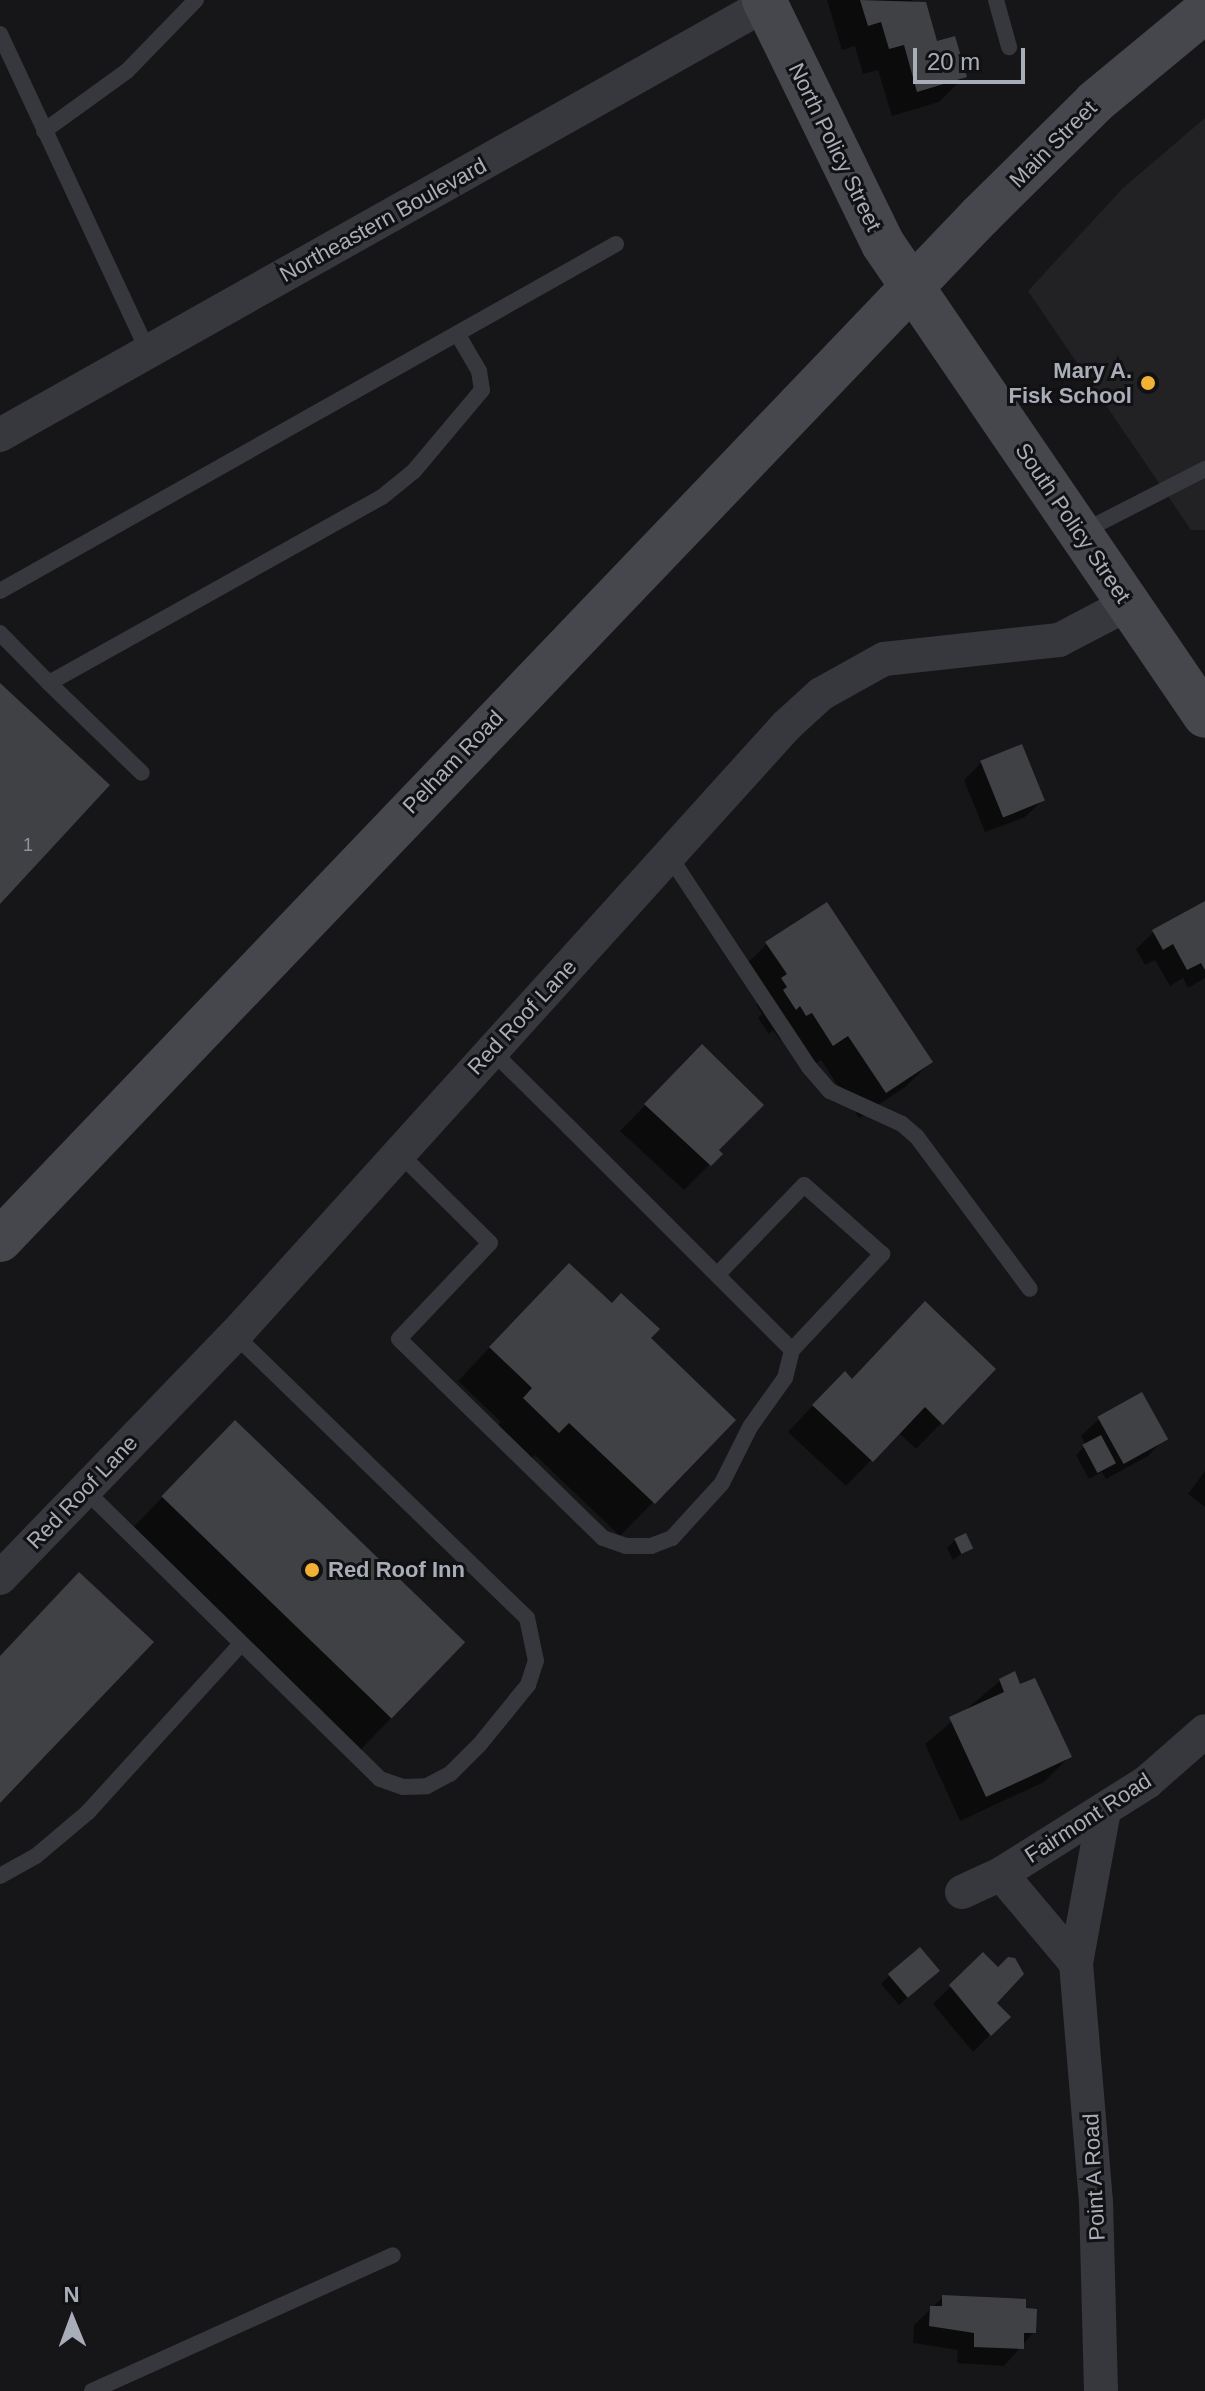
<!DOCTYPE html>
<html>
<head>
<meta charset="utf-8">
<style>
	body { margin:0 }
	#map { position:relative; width:1205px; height:2391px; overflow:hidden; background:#161618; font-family:Helvetica,sans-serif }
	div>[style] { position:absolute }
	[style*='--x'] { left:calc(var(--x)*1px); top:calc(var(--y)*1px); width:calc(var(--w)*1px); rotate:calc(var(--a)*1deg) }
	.built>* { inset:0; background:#222225 }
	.shadow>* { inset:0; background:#0007; transform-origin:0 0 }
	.building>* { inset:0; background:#404145; transform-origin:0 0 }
	.lane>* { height:16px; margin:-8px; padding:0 8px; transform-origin:8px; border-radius:8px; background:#37383d }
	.street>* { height:34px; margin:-17px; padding:0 17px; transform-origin:17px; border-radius:17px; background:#37383d }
	.secondary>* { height:44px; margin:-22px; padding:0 22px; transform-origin:22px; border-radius:22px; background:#45474d }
	.dots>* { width:22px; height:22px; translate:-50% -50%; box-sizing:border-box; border:4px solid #111113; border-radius:50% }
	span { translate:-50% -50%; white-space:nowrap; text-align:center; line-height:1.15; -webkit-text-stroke:6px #111113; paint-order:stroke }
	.number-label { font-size:18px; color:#8e929b }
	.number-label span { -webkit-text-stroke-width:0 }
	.street-label { font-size:22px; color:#a8adb8 }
	.poi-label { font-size:22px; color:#a8adb8; font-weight:700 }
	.right { translate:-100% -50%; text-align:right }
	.left { translate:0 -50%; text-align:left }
	.north { position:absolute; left:32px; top:2279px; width:80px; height:80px; -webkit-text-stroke:6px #111113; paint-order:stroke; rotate:359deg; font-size:22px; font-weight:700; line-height:32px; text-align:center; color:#a8adb8 }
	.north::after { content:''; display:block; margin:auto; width:28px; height:36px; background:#a8adb8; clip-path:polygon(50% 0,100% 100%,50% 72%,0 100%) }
	.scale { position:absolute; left:913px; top:48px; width:112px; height:36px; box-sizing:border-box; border:4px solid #a8adb8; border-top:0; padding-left:10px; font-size:24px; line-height:28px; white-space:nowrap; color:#a8adb8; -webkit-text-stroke:6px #111113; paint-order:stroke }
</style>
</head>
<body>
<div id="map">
	<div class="built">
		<div style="clip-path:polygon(1205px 118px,1205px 530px,1191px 530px,1028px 291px,1123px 188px)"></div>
	</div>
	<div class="shadow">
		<div style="clip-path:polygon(827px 0,912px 0,936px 43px,965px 76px,939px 102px,892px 116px,878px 70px,863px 74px,855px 46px,842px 50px)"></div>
		<div style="clip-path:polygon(981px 763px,1043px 800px,1025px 817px,985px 832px,964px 780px)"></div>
		<div style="clip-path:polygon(1205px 903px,1205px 978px,1188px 988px,1183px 978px,1170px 986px,1155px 960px,1145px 965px,1136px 949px,1154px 932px)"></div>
		<div style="clip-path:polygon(767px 944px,931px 1062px,905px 1087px,859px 1118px,821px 1060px,807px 1070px,785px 1037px,780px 1040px,773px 1030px,769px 1034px,758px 1018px,762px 1014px,756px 1005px,761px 1000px,741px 969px)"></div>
		<div style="clip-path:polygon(702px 1047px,720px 1154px,684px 1190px,620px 1131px)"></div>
		<div style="clip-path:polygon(536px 1299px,612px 1306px,733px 1420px,620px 1536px,535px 1455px,525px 1464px,491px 1432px,501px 1422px,458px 1381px)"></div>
		<div style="clip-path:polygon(994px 1369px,916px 1449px,898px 1432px,846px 1486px,788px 1432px,819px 1399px,852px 1381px)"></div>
		<div style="clip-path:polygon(1099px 1419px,1165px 1438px,1148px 1456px,1106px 1479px,1102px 1472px,1089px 1479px,1076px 1455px,1086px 1445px,1081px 1436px)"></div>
		<div style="left:235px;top:1422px;width:318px;height:151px;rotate:44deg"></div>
		<div style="clip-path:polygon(1205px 1471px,1205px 1507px,1188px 1494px)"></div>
		<div style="clip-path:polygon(955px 1540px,971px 1547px,953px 1560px,947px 1548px)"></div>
		<div style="clip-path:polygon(1000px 1681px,1019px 1687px,1069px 1757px,1044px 1782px,960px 1821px,925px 1744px)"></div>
		<div style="clip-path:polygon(983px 1955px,998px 1969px,1008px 1959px,1020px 1967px,995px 2004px,1008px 2017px,973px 2052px,933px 2004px)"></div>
		<div style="clip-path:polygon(889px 1976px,930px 1979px,899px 2005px,881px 1984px)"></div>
		<div style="clip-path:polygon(943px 2297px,1034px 2332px,1004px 2366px,957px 2363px,958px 2350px,913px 2343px,914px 2325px)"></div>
	</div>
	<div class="building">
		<div style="clip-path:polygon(860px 0,926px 2px,937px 41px,955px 36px,967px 77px,917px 92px,904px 45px,889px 49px,881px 22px,868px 26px)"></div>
		<div style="clip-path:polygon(0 683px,110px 785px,0 904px)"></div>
		<div style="left:1022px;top:744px;width:61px;height:45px;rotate:68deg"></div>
		<div style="clip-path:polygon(1205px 901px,1205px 970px,1201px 963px,1187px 970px,1173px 944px,1163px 950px,1152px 930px)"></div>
		<div style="clip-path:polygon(827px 902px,933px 1062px,886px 1093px,848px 1036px,833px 1046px,812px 1013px,806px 1016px,800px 1006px,796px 1010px,783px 990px,787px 987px,781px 978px,787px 974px,765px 942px)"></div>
		<div style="clip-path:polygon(702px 1044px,764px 1105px,719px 1150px,723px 1154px,711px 1166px,644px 1104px)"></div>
		<div style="clip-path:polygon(569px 1263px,612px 1303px,621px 1293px,660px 1329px,651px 1338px,736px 1420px,655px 1504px,569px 1423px,559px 1433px,523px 1398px,532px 1388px,489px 1347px)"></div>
		<div style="clip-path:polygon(925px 1301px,996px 1369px,943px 1425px,925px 1407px,873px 1462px,812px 1405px,845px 1371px,852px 1379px)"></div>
		<div style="left:1142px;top:1392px;width:54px;height:51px;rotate:61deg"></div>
		<div style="left:235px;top:1420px;width:320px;height:106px;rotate:44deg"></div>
		<div style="left:1101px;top:1435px;width:32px;height:21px;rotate:62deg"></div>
		<div style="left:966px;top:1533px;width:17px;height:13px;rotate:65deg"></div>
		<div style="clip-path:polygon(79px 1572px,154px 1642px,0 1803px,0 1656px)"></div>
		<div style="clip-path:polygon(1015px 1671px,1020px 1684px,1035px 1678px,1072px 1757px,986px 1797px,949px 1717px,1004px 1692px,999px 1679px)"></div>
		<div style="left:920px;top:1947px;width:31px;height:42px;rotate:50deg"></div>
		<div style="clip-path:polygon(983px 1952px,998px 1967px,1008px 1957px,1015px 1958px,1024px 1974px,997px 2003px,1011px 2017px,991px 2036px,949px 1985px)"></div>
		<div style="clip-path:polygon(942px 2295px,1026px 2299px,1026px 2308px,1037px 2309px,1036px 2333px,1024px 2333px,1024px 2349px,974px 2347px,974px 2333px,929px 2326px,930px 2306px,942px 2306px)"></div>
	</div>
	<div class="lane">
		<div style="--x:996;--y:0;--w:49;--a:74.5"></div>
		<div style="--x:0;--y:34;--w:351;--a:65"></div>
		<div style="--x:44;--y:131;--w:102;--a:-35.9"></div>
		<div style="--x:127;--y:71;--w:99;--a:-45.8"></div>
		<div style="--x:1082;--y:532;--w:138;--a:-27.1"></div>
		<div style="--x:0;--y:591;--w:707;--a:-29.39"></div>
		<div style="--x:0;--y:633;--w:70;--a:45.6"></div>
		<div style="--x:49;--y:683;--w:381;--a:-29.2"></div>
		<div style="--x:382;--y:497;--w:41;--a:-39.1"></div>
		<div style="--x:414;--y:471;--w:106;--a:-50"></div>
		<div style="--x:482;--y:390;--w:19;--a:-99"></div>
		<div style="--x:479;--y:371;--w:42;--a:-120.3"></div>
		<div style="--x:49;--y:683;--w:129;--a:44.1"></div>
		<div style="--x:670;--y:857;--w:252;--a:56.5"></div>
		<div style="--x:809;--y:1067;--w:32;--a:49"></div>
		<div style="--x:830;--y:1091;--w:79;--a:24.6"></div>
		<div style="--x:902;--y:1124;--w:20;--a:41"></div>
		<div style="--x:917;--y:1137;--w:189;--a:53.4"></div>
		<div style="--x:491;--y:1050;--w:108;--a:44.6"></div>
		<div style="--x:568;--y:1126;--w:317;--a:45"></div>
		<div style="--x:792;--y:1350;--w:132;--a:-46.8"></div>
		<div style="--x:882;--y:1254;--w:104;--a:-138.5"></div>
		<div style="--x:804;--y:1185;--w:125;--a:134"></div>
		<div style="--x:398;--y:1152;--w:129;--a:44.7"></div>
		<div style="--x:490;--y:1243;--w:132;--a:133.5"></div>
		<div style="--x:399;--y:1339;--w:285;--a:44.3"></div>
		<div style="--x:603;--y:1538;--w:24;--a:19"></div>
		<div style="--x:626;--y:1546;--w:25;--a:0"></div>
		<div style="--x:651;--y:1546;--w:22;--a:-21"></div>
		<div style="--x:672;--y:1538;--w:74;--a:-47.7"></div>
		<div style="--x:722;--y:1483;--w:63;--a:-63.4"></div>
		<div style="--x:750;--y:1427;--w:60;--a:-54.5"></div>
		<div style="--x:785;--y:1378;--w:29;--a:-76"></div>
		<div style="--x:84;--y:1489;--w:414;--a:44.4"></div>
		<div style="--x:380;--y:1779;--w:24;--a:19"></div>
		<div style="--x:403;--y:1787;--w:24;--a:-2"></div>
		<div style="--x:427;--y:1786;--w:26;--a:-28"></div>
		<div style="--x:450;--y:1774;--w:42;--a:-45"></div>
		<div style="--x:480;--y:1744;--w:76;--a:-50.9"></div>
		<div style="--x:528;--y:1685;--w:25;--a:-72"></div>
		<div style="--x:536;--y:1661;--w:44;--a:-101.8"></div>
		<div style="--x:527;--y:1618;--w:407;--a:-135.9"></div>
		<div style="--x:0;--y:1876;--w:41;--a:-29.1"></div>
		<div style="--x:36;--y:1856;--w:68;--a:-40.2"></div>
		<div style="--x:88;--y:1812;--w:226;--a:-47.7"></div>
		<div style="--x:92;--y:2391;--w:330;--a:-24.3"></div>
	</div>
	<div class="street">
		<div style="--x:0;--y:435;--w:879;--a:-29.36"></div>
		<div style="--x:0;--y:1578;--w:338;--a:-46"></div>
		<div style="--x:235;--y:1335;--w:821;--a:-47.86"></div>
		<div style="--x:786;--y:726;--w:47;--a:-42.4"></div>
		<div style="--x:821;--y:694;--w:72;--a:-29.1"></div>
		<div style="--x:884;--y:659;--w:176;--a:-6.2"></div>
		<div style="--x:1059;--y:640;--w:78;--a:-27.6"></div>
		<div style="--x:1001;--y:1874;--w:116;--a:49.9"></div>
		<div style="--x:962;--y:1892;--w:43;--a:-24.8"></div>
		<div style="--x:1001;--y:1874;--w:173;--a:-32.2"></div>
		<div style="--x:1147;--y:1782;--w:77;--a:-41.3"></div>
		<div style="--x:1101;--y:2391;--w:189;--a:-91.5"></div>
		<div style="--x:1096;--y:2202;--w:240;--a:-94.8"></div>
		<div style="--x:1076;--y:1963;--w:156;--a:-79.6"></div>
	</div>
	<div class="secondary">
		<div style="--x:764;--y:0;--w:271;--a:64"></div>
		<div style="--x:883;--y:244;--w:571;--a:55.7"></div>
		<div style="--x:0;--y:1240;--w:1417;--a:-46.26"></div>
		<div style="--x:980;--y:216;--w:162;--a:-44.7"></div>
		<div style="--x:1095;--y:102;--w:143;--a:-39.6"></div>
	</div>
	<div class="dots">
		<div style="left:1148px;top:383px;background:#f2b134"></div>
		<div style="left:312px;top:1570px;background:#f2b134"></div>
	</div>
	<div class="number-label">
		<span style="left:28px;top:845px">1</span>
	</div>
	<div class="street-label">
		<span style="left:1053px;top:144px;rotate:-45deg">Main Street</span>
		<span style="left:835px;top:147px;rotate:64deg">North Policy Street</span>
		<span style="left:383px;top:220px;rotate:-29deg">Northeastern Boulevard</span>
		<span style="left:1073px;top:523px;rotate:56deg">South Policy Street</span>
		<span style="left:453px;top:762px;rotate:-46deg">Pelham Road</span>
		<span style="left:522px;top:1017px;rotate:-47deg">Red Roof Lane</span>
		<span style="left:82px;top:1492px;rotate:-46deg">Red Roof Lane</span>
		<span style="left:1088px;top:1818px;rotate:-33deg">Fairmont Road</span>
		<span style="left:1094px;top:2177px;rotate:-93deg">Point A Road</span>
	</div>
	<div class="poi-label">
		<span class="right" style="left:1132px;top:383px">Mary A.<br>Fisk School</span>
		<span class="left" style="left:328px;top:1570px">Red Roof Inn</span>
	</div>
	<div class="north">N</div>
	<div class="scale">20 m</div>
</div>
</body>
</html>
